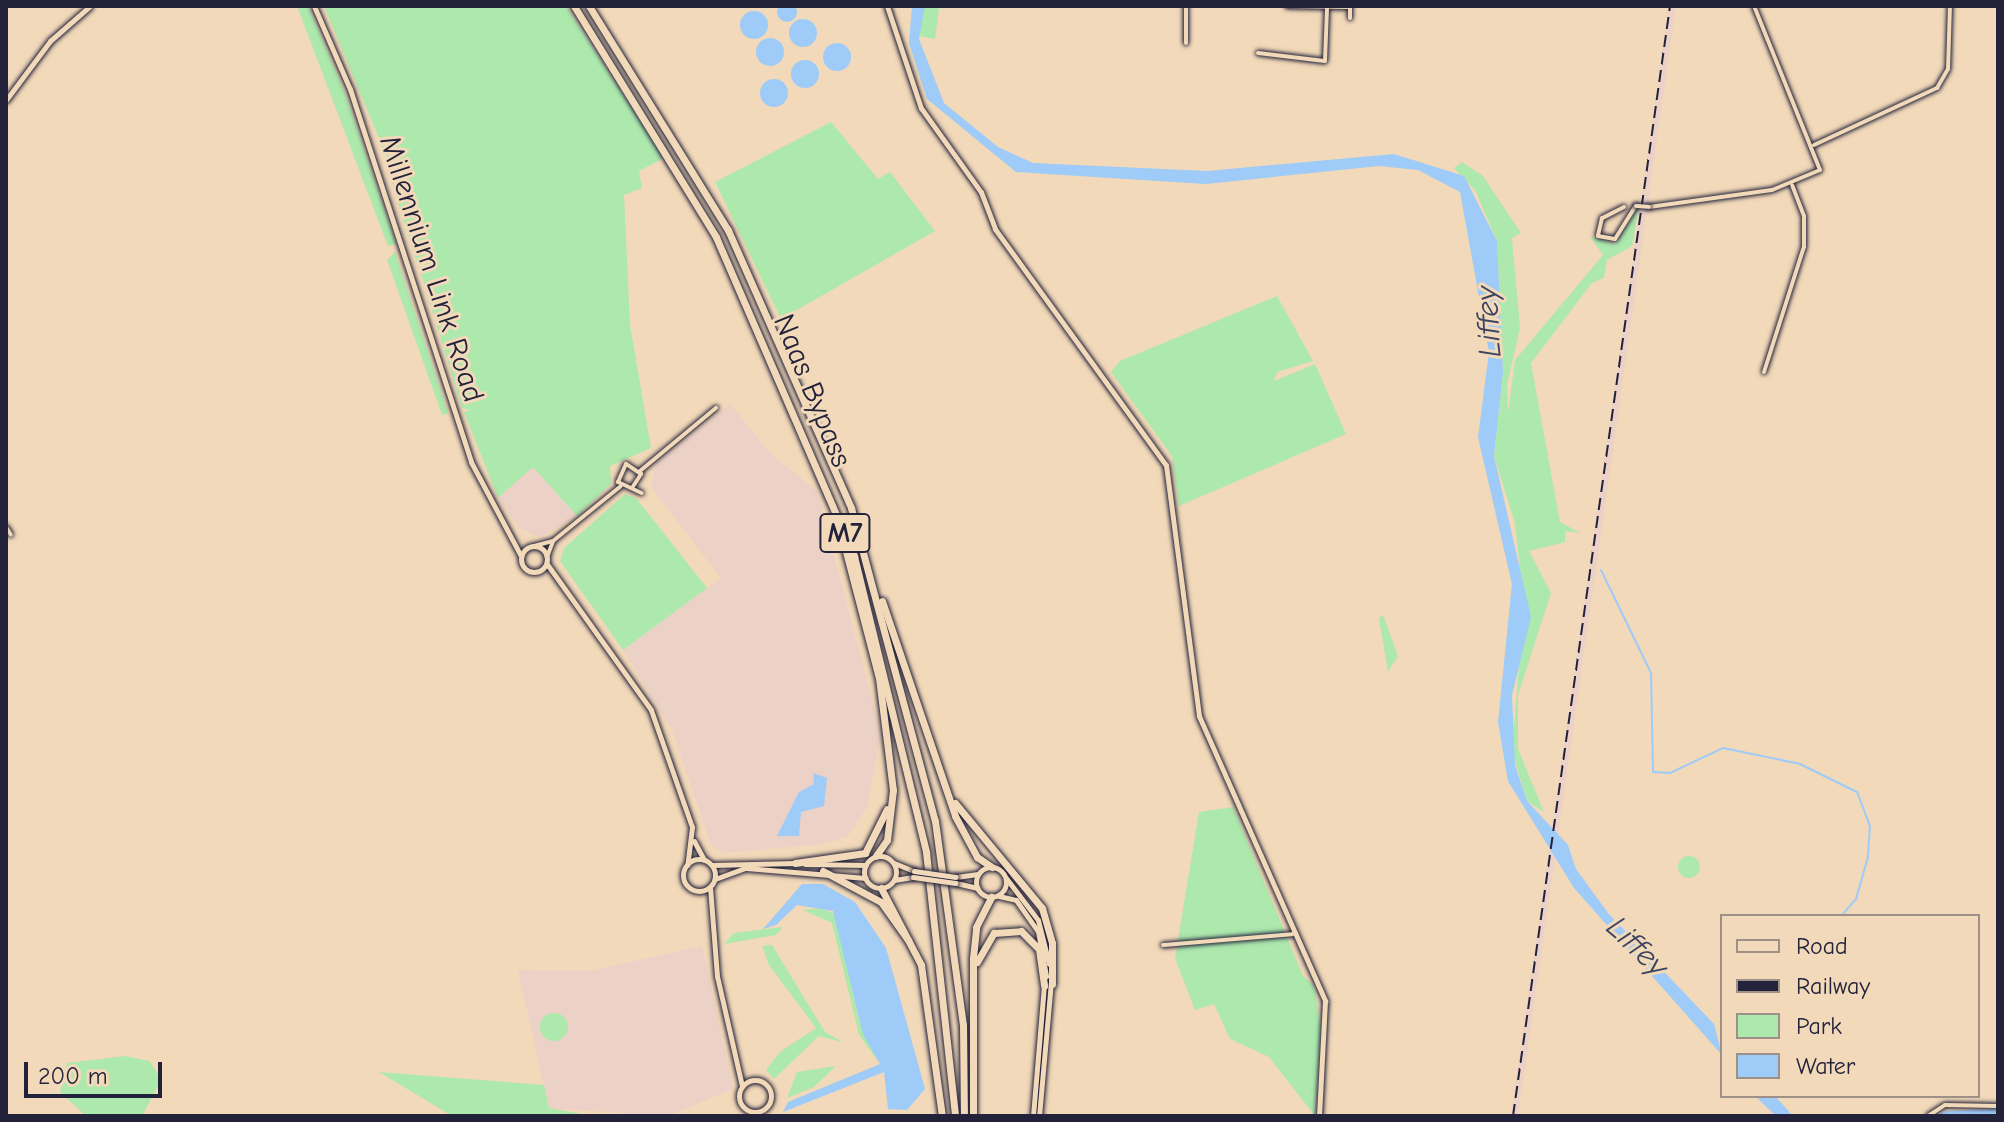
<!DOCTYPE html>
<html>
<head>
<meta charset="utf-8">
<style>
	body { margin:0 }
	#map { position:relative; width:2004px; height:1122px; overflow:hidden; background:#f2d9b9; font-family:"Comic Neue",sans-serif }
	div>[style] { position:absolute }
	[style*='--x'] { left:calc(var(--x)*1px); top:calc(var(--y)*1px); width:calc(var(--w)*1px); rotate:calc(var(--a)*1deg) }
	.built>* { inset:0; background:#ecd1c7 }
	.green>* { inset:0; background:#ade8ad }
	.round { border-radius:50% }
	.water>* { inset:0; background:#9ecbf8 }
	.stream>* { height:2px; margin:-1px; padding:0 1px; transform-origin:1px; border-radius:1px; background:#9ecbf8 }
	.roads { filter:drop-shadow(0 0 2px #22223b) drop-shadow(0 0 2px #22223b) }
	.street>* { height:4px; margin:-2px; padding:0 2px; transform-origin:2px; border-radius:2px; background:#f2d9b9 }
	.secondary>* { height:5px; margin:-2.5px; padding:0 2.5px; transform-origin:2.5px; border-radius:2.5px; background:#f2d9b9 }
	.secondary>.ring { margin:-2.5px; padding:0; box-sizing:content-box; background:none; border:5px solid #f2d9b9; border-radius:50% }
	.highway>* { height:7px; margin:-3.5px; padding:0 3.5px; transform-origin:3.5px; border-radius:3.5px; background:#f2d9b9 }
	.rail>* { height:2px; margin-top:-1px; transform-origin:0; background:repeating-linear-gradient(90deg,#22223b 0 12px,transparent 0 18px) }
	.bridges { filter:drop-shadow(0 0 2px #22223b) drop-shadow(0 0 2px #22223b) }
	.street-bridge>* { height:4px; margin:-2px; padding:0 2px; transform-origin:2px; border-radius:2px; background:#f2d9b9 }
	.secondary-bridge>* { height:5px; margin:-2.5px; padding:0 2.5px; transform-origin:2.5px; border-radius:2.5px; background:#f2d9b9 }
	span { translate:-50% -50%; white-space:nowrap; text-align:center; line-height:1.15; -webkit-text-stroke:6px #f2d9b9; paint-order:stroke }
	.shield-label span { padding:2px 6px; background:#f2d9b9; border:2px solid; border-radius:6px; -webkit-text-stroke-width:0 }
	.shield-label { font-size:28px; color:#22223b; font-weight:700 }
	.street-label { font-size:30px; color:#22223b }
	.water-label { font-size:32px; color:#3b4461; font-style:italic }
	.frame { position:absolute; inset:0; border:8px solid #22223b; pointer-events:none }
	.legend { position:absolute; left:1720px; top:914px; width:260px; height:184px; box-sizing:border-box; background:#f2d9b9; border:2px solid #9f9087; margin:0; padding:10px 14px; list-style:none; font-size:24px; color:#22223b }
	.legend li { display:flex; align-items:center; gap:16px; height:40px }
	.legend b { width:40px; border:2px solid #9f9087 }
	.scale { position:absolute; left:24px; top:1062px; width:138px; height:36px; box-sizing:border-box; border:4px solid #22223b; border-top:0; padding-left:10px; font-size:24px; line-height:28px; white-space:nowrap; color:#22223b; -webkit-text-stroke:6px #f2d9b9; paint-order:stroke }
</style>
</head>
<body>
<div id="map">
	<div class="built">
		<div style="clip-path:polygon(1669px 6px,1676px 6px,1542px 949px,1518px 1116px,1511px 1116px)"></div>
		<div style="clip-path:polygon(730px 404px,771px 454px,817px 491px,881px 734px,867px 807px,848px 836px,822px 844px,725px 853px,711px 845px,672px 730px,623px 650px,721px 578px,651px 487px,656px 464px)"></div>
		<div style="clip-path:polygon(533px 466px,577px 516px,540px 537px,520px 529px,498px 498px)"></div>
		<div style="clip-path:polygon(702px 946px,733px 1089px,668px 1116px,549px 1108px,518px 970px,590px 971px)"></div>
	</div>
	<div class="green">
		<div style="clip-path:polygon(297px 6px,309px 8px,345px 93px,396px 244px,388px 246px)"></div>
		<div style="clip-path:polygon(324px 6px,566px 6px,664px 158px,639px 171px,642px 188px,624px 195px,630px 325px,651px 448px,610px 466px,611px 484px,577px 516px,533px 467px,498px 498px,464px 412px,471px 410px,462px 408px,419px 267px,425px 265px,417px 264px,392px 183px,396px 179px)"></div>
		<div style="clip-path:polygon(925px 6px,939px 8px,935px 39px,919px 36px)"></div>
		<div style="clip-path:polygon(831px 122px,878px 179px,890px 172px,935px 231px,781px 319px,715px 182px)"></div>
		<div style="clip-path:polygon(1462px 162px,1483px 176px,1521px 233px,1512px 238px,1520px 328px,1507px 385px,1508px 413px,1515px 360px,1603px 255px,1590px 236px,1615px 244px,1639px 207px,1632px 246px,1607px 260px,1604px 278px,1592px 283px,1531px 363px,1560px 522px,1580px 533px,1565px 531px,1565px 542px,1529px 551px,1551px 593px,1518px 695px,1518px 749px,1544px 812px,1527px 801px,1512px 751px,1524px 606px,1515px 523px,1494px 456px,1503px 372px,1497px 241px,1475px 190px,1454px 168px)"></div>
		<div style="clip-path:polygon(395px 252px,448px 413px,442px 415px,387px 260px)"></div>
		<div style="clip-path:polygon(1277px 296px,1313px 361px,1277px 372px,1274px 381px,1315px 364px,1346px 434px,1179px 506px,1172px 456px,1111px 372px,1120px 361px)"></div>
		<div style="clip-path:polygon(625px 494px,636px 498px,707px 588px,623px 650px,560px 561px,564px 548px)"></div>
		<div style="clip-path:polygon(1383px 615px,1398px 656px,1388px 672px,1379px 618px)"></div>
		<div style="clip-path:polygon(1233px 807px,1303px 976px,1314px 986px,1321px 1028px,1315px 1116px,1269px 1057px,1230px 1039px,1214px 1004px,1195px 1010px,1175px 958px,1199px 812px)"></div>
		<div class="round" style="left:1678px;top:856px;width:22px;height:22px"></div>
		<div style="clip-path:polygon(821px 908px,835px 914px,859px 1019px,880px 1064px,859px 1035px,832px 923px,803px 910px)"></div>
		<div style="clip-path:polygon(783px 927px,776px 935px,724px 944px,734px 933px)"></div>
		<div style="clip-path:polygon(772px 945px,825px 1032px,843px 1042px,819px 1036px,774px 1079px,766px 1070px,780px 1052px,816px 1028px,769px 965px,762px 946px)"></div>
		<div class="round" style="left:540px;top:1013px;width:28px;height:28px"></div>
		<div style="clip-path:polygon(125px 1056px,150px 1061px,161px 1080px,142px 1116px,86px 1116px,60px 1092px,67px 1063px)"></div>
		<div style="clip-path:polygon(836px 1066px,814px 1087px,787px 1098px,797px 1072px)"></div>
		<div style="clip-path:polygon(379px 1072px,544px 1085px,549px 1108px,593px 1116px,452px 1116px)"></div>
	</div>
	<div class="water">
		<div class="round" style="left:777px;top:2px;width:20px;height:20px"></div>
		<div style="clip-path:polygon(912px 6px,925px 6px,919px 39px,944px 103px,998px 147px,1033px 163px,1207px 171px,1394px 154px,1464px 176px,1497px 241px,1503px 372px,1494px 456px,1531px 617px,1512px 695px,1515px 765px,1527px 801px,1568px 845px,1576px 869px,1608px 913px,1714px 1024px,1722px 1055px,1574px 888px,1508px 781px,1498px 722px,1512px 584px,1478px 437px,1489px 352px,1460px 192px,1418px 170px,1379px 166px,1206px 184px,1016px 172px,927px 99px,909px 43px)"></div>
		<div class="round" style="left:740px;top:11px;width:28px;height:28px"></div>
		<div class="round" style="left:789px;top:19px;width:28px;height:28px"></div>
		<div class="round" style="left:756px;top:38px;width:28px;height:28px"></div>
		<div class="round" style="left:823px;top:43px;width:28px;height:28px"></div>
		<div class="round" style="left:791px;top:60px;width:28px;height:28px"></div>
		<div class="round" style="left:760px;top:79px;width:28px;height:28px"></div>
		<div style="clip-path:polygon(813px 773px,827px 778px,824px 806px,801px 812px,799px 836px,777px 836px,799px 792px,814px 784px)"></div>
		<div style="clip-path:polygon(802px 884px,823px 884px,855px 902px,886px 948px,925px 1089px,907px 1110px,888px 1109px,884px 1072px,783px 1112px,788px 1102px,880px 1064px,863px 1034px,833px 911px,797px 905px,776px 925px,763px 929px)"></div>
		<div style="clip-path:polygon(1755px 1096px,1775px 1096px,1793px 1116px,1776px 1116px)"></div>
		<div style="clip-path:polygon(1998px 1109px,1998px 1116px,1934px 1116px,1946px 1111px)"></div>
	</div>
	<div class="stream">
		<div style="--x:1601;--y:570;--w:114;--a:64.1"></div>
		<div style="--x:1651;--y:673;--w:99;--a:88.8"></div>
		<div style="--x:1653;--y:772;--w:17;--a:3"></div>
		<div style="--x:1670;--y:773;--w:59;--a:-25.3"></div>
		<div style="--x:1723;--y:748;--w:79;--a:11.7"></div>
		<div style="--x:1800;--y:764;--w:64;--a:26.2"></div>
		<div style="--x:1857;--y:792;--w:36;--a:69"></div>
		<div style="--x:1870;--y:826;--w:31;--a:94"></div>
		<div style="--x:1868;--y:857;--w:44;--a:105.9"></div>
		<div style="--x:1856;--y:899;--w:23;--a:131"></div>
	</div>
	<div class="roads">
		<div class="street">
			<div style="--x:1287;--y:6;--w:63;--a:0.9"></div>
			<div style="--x:1350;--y:18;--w:12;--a:-90"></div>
			<div style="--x:1186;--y:43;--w:37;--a:-90"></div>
			<div style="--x:1258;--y:53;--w:67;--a:6.8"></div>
			<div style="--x:1325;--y:61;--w:52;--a:-87.8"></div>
			<div style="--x:1814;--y:145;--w:136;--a:-24.9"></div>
			<div style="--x:1937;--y:88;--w:22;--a:-60"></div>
			<div style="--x:1948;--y:69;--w:63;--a:-88.2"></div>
			<div style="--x:1624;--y:207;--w:25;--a:153"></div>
			<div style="--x:1602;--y:218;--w:18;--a:103"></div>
			<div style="--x:1598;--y:236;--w:17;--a:10"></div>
			<div style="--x:1615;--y:239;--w:39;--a:-58"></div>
			<div style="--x:1649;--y:207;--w:124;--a:-7.9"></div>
			<div style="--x:1772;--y:190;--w:52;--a:-22.6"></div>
			<div style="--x:1820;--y:170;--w:177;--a:-111.9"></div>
			<div style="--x:1764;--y:372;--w:131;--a:-72.3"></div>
			<div style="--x:1804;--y:247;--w:31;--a:-90"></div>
			<div style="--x:1804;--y:216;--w:33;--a:-111"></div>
			<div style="--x:640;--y:471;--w:99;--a:-39.7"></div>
			<div style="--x:632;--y:488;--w:17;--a:-57"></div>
			<div style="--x:641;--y:474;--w:18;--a:-146"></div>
			<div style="--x:626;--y:464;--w:20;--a:114"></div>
			<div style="--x:618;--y:482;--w:26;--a:25"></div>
			<div style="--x:6;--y:527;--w:9;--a:58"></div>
			<div style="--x:534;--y:546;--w:20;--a:-15"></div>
			<div style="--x:547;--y:557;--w:17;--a:-69"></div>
			<div style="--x:553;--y:541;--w:87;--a:-39"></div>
			<div style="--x:1163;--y:945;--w:130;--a:-4.8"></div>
			<div style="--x:1928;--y:1116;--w:20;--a:-33"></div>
			<div style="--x:1945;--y:1105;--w:53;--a:1.1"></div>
		</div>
		<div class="secondary">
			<div style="--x:314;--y:6;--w:90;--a:66.6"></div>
			<div style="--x:350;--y:89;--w:392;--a:72"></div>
			<div style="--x:471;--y:462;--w:106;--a:62"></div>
			<div style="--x:887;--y:6;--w:108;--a:71.6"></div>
			<div style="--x:921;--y:108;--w:103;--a:54.5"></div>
			<div style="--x:981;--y:192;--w:40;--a:69"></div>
			<div style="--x:995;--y:229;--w:291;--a:54.1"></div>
			<div style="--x:1166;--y:465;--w:253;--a:82.5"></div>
			<div style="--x:1199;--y:716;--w:312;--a:66.1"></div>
			<div style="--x:1325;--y:1001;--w:115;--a:93"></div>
			<div style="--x:6;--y:100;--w:74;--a:-53.3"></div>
			<div style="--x:50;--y:41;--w:53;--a:-41.2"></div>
			<div class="ring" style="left:521px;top:546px;width:21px;height:21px"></div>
			<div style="--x:547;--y:564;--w:179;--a:54.5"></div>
			<div style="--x:651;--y:710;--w:124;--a:70.7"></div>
			<div style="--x:692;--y:827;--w:38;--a:97"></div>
			<div style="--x:694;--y:841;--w:21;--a:62"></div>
			<div class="ring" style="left:864px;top:856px;width:27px;height:27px"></div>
			<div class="ring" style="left:683px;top:859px;width:27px;height:27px"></div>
			<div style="--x:894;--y:863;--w:22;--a:22"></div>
			<div style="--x:805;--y:864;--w:61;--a:0.9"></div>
			<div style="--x:712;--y:865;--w:83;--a:-1.4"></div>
			<div class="ring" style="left:976px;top:867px;width:25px;height:25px"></div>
			<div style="--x:956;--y:877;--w:22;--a:-8"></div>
			<div style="--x:1006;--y:878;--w:53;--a:52.7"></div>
			<div style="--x:1038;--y:920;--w:45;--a:76"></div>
			<div style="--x:715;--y:879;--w:33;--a:-20"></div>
			<div style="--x:746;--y:868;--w:120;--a:4.8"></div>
			<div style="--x:894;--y:880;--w:19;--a:-9"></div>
			<div style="--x:956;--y:883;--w:22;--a:13"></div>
			<div style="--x:710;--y:887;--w:89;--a:85.5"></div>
			<div style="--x:717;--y:976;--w:113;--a:77.2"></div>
			<div style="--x:999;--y:896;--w:17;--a:13"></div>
			<div style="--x:1016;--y:900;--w:38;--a:55"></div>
			<div style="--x:1038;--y:931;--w:46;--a:79.9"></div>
			<div class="ring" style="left:739px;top:1080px;width:27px;height:27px"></div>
			<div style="--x:1033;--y:1116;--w:130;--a:-85.2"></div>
			<div style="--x:1039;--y:1116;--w:135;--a:-84.9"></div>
		</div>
		<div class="highway">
			<div style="--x:574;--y:6;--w:271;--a:58.4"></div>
			<div style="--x:716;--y:237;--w:348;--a:66.6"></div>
			<div style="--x:854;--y:556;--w:305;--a:76.3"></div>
			<div style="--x:926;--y:852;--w:266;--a:83.7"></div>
			<div style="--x:589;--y:6;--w:264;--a:58.2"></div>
			<div style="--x:728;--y:230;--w:304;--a:66.1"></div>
			<div style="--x:851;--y:508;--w:324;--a:75"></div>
			<div style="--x:935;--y:821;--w:206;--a:82.2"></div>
			<div style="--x:963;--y:1025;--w:91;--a:89.4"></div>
			<div style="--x:843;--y:540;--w:143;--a:75.4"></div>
			<div style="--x:879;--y:678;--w:113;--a:82.9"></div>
			<div style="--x:893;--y:790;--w:50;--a:96.8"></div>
			<div style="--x:887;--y:840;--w:19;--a:125"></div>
			<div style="--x:882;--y:601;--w:227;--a:71.2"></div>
			<div style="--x:955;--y:816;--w:47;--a:61.8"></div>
			<div style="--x:977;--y:857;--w:18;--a:34"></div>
			<div style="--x:955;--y:803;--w:136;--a:50.4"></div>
			<div style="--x:1042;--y:908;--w:36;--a:74"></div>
			<div style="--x:1052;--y:943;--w:41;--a:90"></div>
			<div style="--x:795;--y:863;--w:71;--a:-8.1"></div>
			<div style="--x:865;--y:853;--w:49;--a:-63.4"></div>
			<div style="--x:823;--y:871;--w:66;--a:28.1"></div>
			<div style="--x:881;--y:902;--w:47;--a:54.6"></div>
			<div style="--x:881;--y:888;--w:87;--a:62.5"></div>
			<div style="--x:921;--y:965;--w:152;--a:82.1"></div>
			<div style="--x:977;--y:962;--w:34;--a:-60"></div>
			<div style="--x:994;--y:933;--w:27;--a:-4"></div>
			<div style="--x:1021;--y:931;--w:25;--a:45"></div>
			<div style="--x:1039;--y:949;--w:37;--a:82"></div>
			<div style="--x:973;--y:1116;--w:158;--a:-90"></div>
			<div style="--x:973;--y:958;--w:31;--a:-84"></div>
			<div style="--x:976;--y:927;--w:34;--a:-63"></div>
		</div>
	</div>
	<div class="rail">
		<div style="--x:1513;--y:1116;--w:1121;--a:-81.95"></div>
	</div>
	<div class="bridges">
		<div class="street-bridge">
			<div style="--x:1636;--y:206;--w:13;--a:4"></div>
		</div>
		<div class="secondary-bridge">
			<div style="--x:914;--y:871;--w:42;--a:8.1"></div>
			<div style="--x:913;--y:877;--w:43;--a:7.9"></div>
		</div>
	</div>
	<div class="shield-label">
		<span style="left:845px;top:533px">M7</span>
	</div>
	<div class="street-label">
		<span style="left:431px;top:269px;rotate:72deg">Millennium Link Road</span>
		<span style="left:812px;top:391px;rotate:68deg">Naas Bypass</span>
	</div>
	<div class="water-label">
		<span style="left:1489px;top:322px;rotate:-93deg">Liffey</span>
		<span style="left:1637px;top:947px;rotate:44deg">Liffey</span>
	</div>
	<div class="frame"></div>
	<ul class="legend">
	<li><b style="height:10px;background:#f2d9b9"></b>Road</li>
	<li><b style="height:10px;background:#22223b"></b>Railway</li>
	<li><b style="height:22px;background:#ade8ad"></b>Park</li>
	<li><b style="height:22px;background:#9ecbf8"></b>Water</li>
	</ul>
	<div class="scale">200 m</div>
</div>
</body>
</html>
